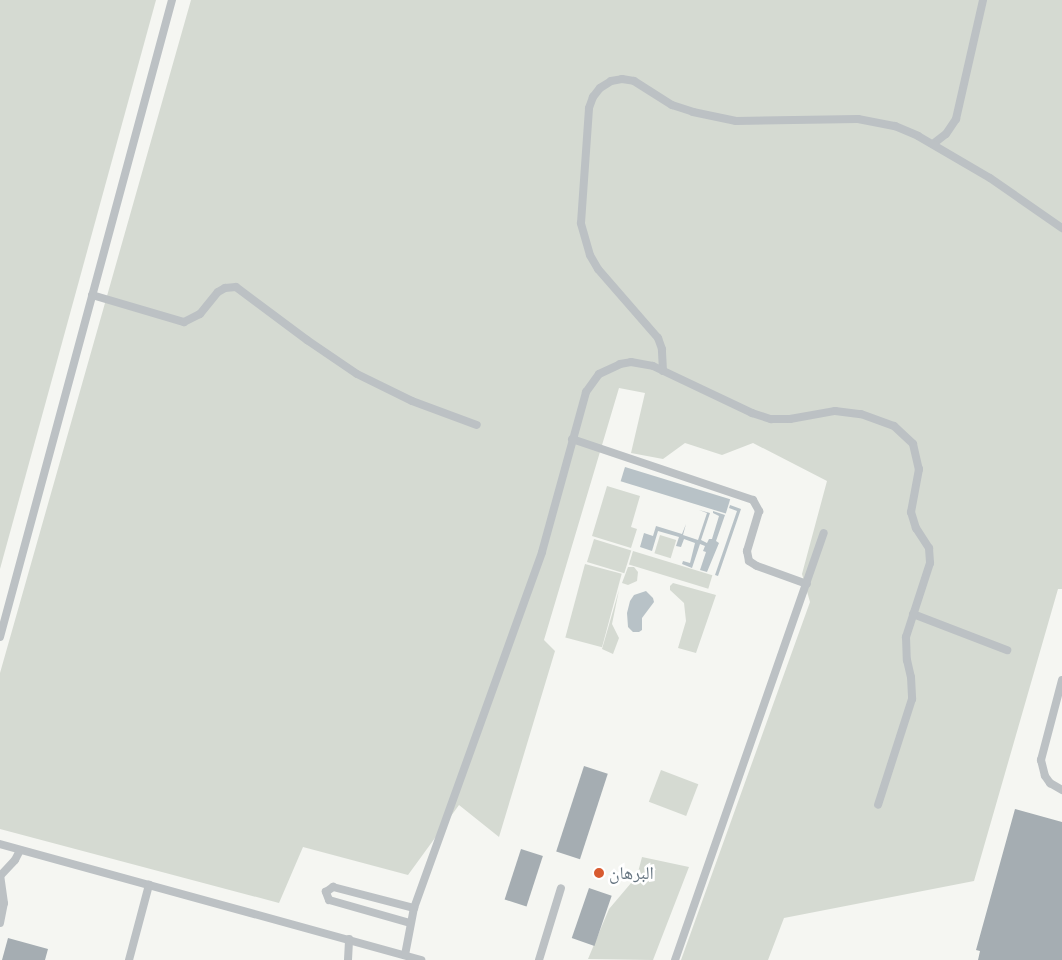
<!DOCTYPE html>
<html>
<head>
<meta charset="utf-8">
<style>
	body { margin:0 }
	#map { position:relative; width:1062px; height:960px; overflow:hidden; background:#f5f6f2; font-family:"Space Grotesk","Noto Naskh Arabic",sans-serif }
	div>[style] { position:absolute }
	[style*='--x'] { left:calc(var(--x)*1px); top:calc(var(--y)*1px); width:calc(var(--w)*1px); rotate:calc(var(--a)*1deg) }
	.green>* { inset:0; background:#d5dad2; transform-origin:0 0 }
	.water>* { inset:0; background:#b8c2c7; transform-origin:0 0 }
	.building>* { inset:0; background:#a5adb2; transform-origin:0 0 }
	.lane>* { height:8px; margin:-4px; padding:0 4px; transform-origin:4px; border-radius:4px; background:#bcc1c4 }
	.dots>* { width:14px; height:14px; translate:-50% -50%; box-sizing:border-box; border:2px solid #fff; border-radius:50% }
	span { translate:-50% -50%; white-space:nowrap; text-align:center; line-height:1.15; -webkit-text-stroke:5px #fff; paint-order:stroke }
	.poi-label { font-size:18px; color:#667581 }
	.left { translate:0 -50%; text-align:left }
</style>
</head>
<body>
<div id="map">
	<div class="green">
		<div style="clip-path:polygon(0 0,156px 0,0 569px)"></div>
		<div style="clip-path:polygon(191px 0,1062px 0,1062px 589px,1058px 589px,974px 881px,784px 918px,768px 960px,681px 960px,810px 602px,802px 574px,827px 481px,753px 443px,722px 455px,685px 443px,663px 459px,631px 453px,645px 393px,619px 388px,544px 640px,555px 651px,499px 837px,459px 805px,408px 875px,303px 847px,279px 903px,0 829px,0 673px)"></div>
		<div style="clip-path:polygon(607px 486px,640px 496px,631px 527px,637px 529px,631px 548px,592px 536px)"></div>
		<div style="left:660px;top:535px;width:17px;height:19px;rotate:17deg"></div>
		<div style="left:594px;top:539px;width:39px;height:24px;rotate:17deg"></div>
		<div style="left:633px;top:551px;width:83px;height:14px;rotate:17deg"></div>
		<div style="left:585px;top:564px;width:38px;height:76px;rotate:15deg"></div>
		<div style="clip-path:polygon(628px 567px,634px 567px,638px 572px,637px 581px,628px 585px,622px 583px)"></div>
		<div style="clip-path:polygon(673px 583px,716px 595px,696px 653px,678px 648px,686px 621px,684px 603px,670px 590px,670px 586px)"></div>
		<div style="clip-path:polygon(619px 590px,612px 624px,619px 638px,613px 654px,602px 649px)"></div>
		<div style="left:661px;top:770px;width:40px;height:34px;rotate:21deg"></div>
		<div style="clip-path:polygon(642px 857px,689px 867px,653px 960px,588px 959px,609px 909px,637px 876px)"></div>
	</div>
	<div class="water">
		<div style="left:625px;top:467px;width:110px;height:15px;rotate:17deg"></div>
		<div style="clip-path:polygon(730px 505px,741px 509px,718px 576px,715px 575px,737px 511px,729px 508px)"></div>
		<div style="clip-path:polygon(699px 510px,710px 513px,701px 540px,707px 543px,709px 539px,712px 539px,719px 516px,713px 513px,713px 511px,725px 515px,716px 541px,719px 543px,707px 572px,700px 570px,706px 552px,703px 551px,705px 546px,700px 544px,692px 568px,682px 564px,683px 561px,690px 563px,695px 543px,684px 539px,681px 547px,676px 546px,679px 537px,658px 531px,652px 551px,640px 547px,644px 533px,653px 536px,656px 526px,682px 534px,686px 524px,683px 535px,698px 540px,707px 513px)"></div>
		<div style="clip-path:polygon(646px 591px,653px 598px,654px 602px,642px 618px,642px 630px,639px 632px,633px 632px,628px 627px,627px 613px,630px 601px,634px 595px)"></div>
	</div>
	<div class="building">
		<div style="left:584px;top:766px;width:25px;height:90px;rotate:18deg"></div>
		<div style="clip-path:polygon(1015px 809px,1062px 822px,1062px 960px,978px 960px,980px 951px,976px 950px)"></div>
		<div style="left:521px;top:849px;width:23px;height:53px;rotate:18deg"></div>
		<div style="left:589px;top:888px;width:24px;height:53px;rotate:19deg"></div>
		<div style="clip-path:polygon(8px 938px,48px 949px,45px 960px,2px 960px)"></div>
	</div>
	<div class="lane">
		<div style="--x:933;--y:144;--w:16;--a:-38"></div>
		<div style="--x:946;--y:134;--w:18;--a:-56"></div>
		<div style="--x:956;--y:119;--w:122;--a:-77.2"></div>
		<div style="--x:92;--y:295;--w:96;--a:16.4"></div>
		<div style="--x:184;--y:322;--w:18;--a:-27"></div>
		<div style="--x:200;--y:314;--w:28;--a:-51"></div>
		<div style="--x:218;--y:292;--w:8;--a:-30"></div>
		<div style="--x:225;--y:288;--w:11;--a:-5"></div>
		<div style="--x:236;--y:287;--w:89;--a:36.7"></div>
		<div style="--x:307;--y:340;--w:60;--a:34.2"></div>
		<div style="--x:357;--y:374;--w:61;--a:26.1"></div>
		<div style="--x:412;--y:401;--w:69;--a:20.3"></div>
		<div style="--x:663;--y:371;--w:22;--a:-93"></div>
		<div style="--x:662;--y:349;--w:12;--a:-110"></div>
		<div style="--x:658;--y:338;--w:91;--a:-131"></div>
		<div style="--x:598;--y:269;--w:16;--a:-120"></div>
		<div style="--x:590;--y:255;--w:33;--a:-106"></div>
		<div style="--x:581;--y:223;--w:115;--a:-86"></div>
		<div style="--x:589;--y:108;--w:12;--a:-70"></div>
		<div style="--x:593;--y:97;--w:11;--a:-52"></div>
		<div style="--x:600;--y:88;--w:13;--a:-32"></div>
		<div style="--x:611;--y:81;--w:11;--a:-10"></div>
		<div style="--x:622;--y:79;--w:12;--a:9"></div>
		<div style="--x:634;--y:81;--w:45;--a:32.3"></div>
		<div style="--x:672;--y:105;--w:22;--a:18"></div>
		<div style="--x:693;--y:112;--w:44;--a:11.8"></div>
		<div style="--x:736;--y:121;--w:122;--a:-0.9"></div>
		<div style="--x:858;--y:119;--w:38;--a:11"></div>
		<div style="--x:895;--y:126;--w:25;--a:23"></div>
		<div style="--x:918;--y:136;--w:83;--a:30.3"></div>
		<div style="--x:990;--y:178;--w:88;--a:34.8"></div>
		<div style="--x:572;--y:439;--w:191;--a:18.6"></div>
		<div style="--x:753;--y:500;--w:13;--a:61"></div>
		<div style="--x:759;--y:511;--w:42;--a:106.7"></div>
		<div style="--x:747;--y:551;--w:10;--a:79"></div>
		<div style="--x:749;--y:561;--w:9;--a:32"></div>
		<div style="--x:757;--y:566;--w:53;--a:19.8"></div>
		<div style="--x:913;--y:614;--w:101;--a:21"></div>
		<div style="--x:0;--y:637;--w:660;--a:-74.89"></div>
		<div style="--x:1062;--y:680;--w:83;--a:104.7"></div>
		<div style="--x:1041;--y:760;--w:16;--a:76"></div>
		<div style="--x:1045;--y:776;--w:9;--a:54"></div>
		<div style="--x:1050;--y:783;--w:14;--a:30"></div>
		<div style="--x:0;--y:844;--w:437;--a:15.4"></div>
		<div style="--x:0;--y:876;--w:22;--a:-47"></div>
		<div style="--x:15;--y:860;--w:11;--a:-63"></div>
		<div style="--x:0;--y:923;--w:20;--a:-79"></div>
		<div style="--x:4;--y:903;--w:27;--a:-98"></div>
		<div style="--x:410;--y:923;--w:84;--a:-164.1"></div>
		<div style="--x:329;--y:900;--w:9;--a:-111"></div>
		<div style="--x:326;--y:892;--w:9;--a:-36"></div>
		<div style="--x:333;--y:887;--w:84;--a:14.5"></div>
		<div style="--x:405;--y:955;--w:48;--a:-79.2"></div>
		<div style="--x:414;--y:908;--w:378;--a:-70.2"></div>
		<div style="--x:542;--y:552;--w:166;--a:-74.6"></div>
		<div style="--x:586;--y:392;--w:22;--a:-54"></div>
		<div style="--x:599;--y:374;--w:23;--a:-25"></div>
		<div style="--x:620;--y:364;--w:11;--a:-10"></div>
		<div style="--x:631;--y:362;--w:22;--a:10"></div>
		<div style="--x:653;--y:366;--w:110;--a:25.4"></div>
		<div style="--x:752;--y:413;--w:20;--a:18"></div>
		<div style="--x:771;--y:419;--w:19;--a:0"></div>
		<div style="--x:790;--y:419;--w:46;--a:-10.1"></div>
		<div style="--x:835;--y:411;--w:26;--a:7"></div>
		<div style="--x:861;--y:414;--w:35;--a:20"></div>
		<div style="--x:894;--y:426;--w:26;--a:43"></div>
		<div style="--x:913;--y:444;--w:26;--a:77"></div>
		<div style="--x:919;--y:469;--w:44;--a:100.5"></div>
		<div style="--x:911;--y:512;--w:17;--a:73"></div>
		<div style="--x:916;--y:528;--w:24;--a:57"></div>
		<div style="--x:929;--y:548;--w:15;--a:86"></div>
		<div style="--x:930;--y:563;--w:78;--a:108"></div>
		<div style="--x:906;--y:637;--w:23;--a:88"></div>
		<div style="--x:907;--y:660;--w:17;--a:77"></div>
		<div style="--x:911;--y:677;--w:22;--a:87"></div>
		<div style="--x:912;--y:699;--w:111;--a:107.8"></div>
		<div style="--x:129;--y:960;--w:78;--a:-75.1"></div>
		<div style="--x:348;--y:960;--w:21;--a:-87"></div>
		<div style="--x:539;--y:960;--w:75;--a:-73"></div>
		<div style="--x:675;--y:960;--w:452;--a:-70.8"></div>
	</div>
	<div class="dots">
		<div style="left:599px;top:873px;background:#d85b30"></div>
	</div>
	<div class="poi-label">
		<span class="left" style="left:609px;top:873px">البرهان</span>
	</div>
</div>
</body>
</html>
